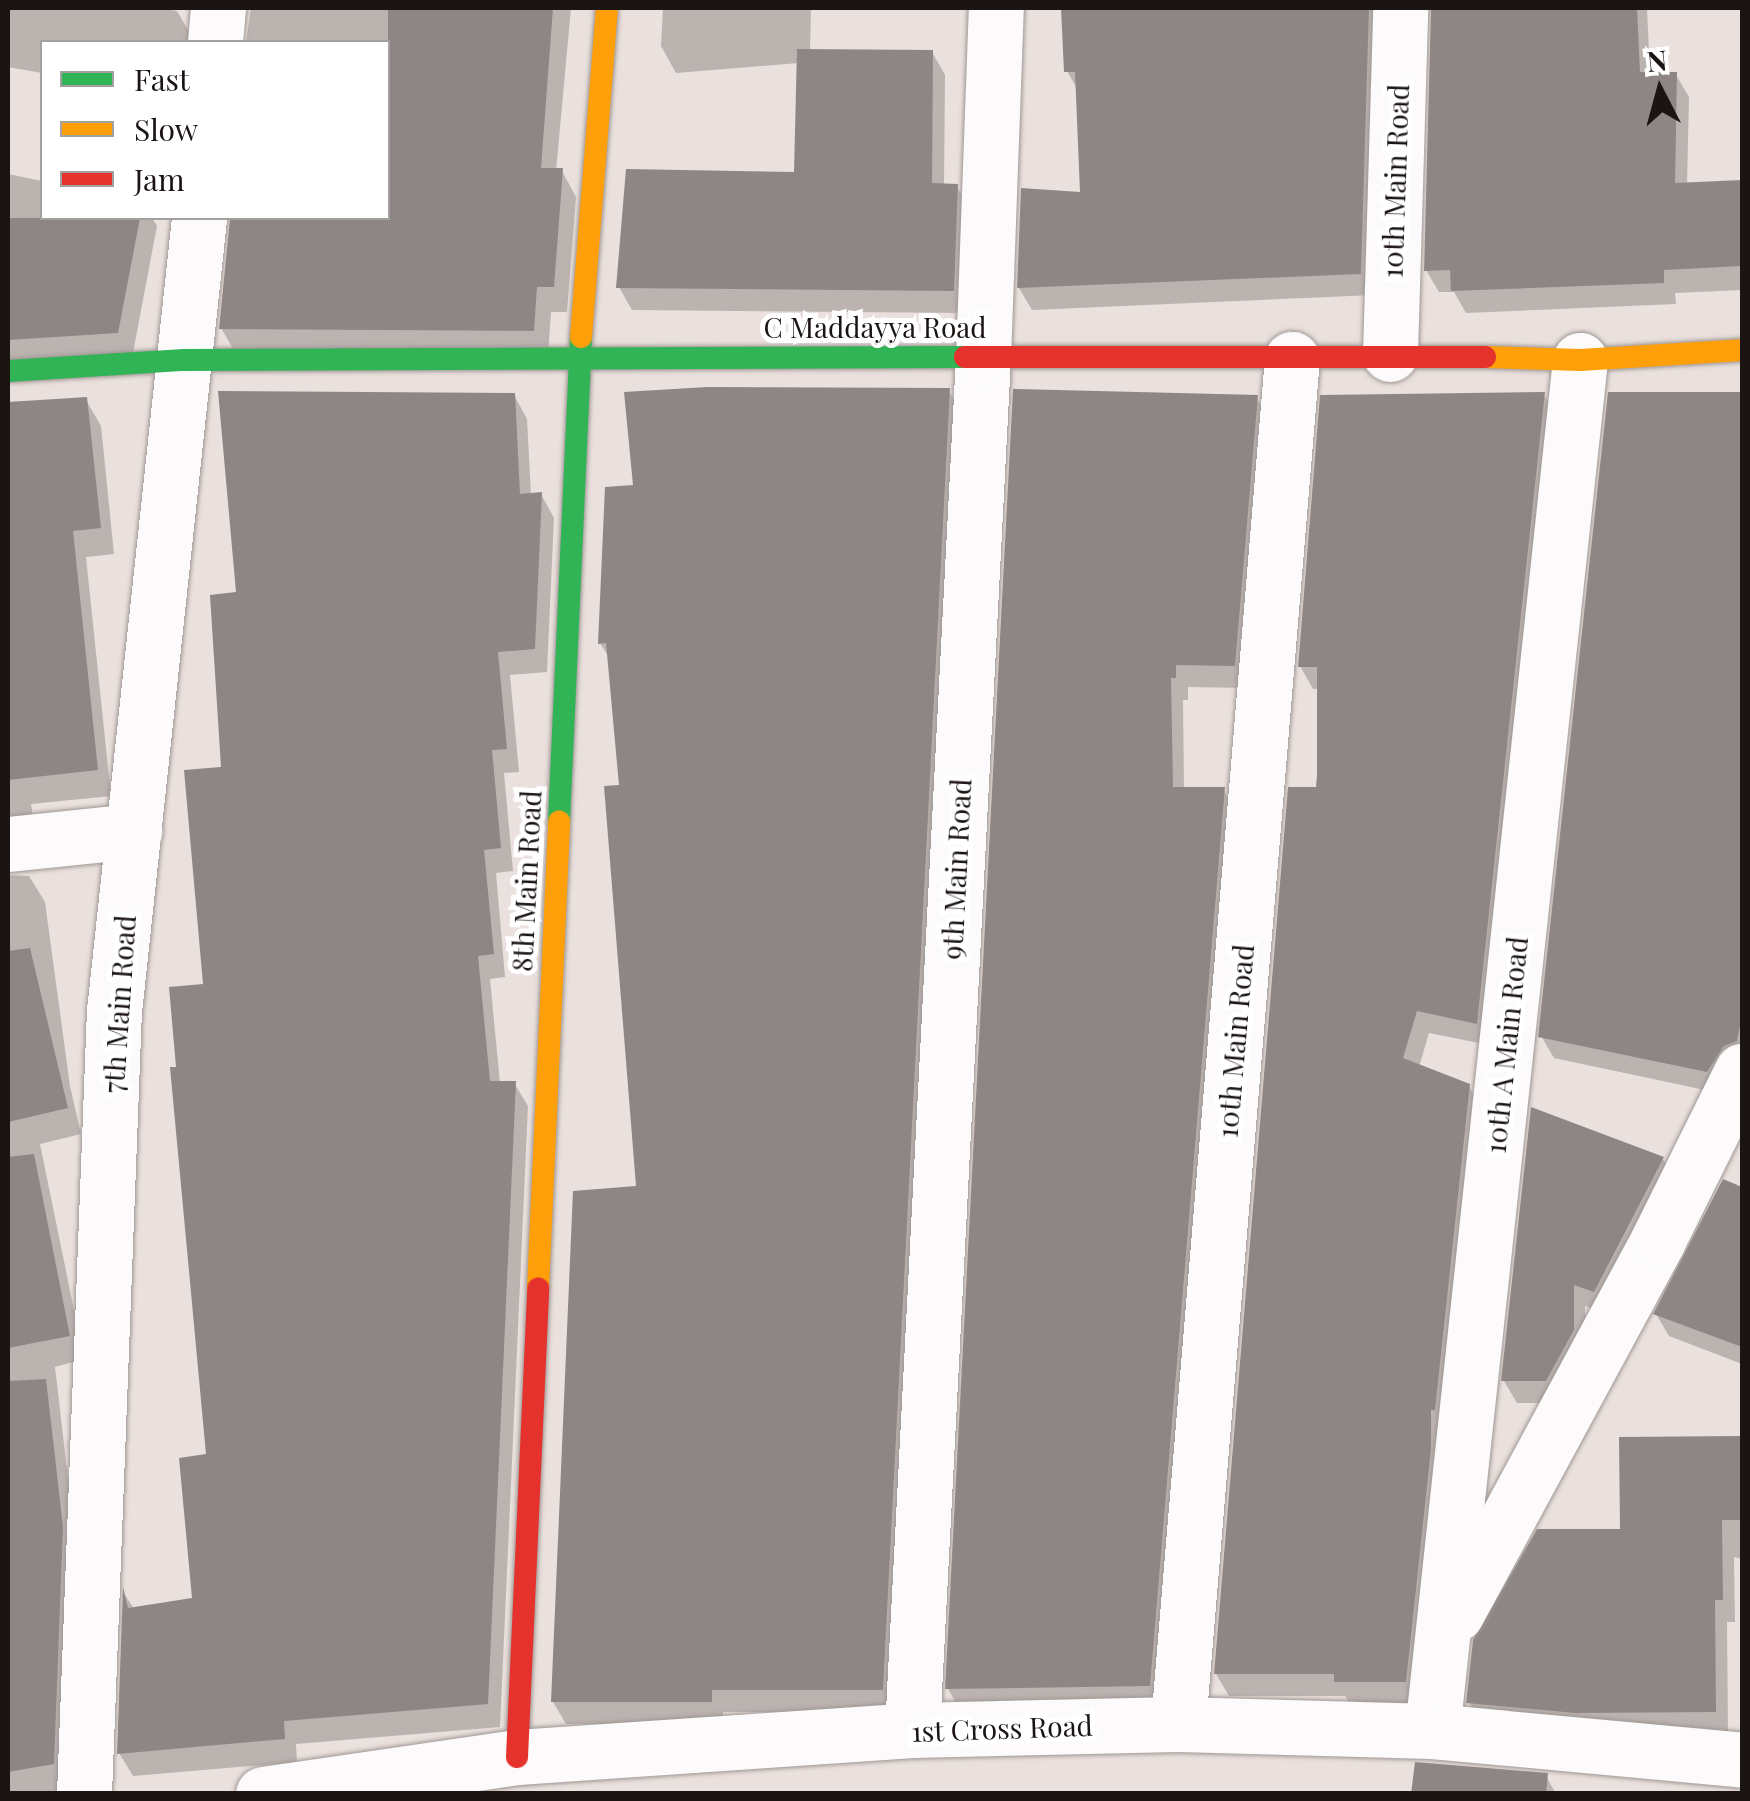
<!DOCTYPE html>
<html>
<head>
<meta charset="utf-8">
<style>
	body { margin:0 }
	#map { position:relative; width:1750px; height:1801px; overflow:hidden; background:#eae0dd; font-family:"Playfair Display",serif }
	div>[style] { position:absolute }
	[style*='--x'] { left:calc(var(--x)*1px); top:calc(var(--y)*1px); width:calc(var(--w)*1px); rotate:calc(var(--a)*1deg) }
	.shadow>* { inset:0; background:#0003 }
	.building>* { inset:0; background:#8d8684 }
	.roads { filter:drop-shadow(0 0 2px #9e9794) drop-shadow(0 0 2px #9e9794) }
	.street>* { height:55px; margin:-27.5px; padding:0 27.5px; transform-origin:27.5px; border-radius:27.5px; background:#fcfafa }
	.fast>* { height:22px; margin:-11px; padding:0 11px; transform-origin:11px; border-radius:11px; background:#30b455 }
	.slow>* { height:22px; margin:-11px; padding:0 11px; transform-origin:11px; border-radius:11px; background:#ff9f0a }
	.jam>* { height:22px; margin:-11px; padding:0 11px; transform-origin:11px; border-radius:11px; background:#e5322d }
	span { translate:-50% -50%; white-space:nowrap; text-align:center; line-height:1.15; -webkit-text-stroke:10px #fff; paint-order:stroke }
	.street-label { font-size:28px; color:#1a1412 }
	.frame { position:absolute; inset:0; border:10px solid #1a1412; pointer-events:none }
	.legend { position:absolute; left:40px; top:40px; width:350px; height:180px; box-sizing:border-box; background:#fff; border:2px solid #a3a1a0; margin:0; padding:12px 18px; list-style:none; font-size:30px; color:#1a1412 }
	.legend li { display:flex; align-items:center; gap:20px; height:50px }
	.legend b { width:50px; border:2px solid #a3a1a0 }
	.north { position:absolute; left:1610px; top:40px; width:100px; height:100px; -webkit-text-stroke:8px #fff; paint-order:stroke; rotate:354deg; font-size:28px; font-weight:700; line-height:40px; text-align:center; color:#1a1412 }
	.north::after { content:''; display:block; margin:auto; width:35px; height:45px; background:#1a1412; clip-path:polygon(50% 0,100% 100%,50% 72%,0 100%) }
</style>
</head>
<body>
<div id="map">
	<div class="shadow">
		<div style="clip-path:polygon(8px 8px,158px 8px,177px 11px,192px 37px,191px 42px,42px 42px,42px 73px,8px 67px)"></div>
		<div style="clip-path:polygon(251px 8px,571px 8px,556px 171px,562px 171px,576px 197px,567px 312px,551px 312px,548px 356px,236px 354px,221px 328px,231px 218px,388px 218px,388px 42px,246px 42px)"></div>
		<div style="clip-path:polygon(663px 8px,811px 8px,810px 51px,932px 52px,945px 75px,944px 186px,957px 187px,970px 209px,966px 313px,632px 310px,619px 287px,796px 175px,799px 63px,676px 73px,661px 46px)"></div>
		<div style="clip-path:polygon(1064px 8px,1393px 8px,1373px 295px,1032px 310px,1019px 288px,1083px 194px,1079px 92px,1067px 71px)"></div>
		<div style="clip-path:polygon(1434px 8px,1647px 8px,1650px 74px,1676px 75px,1689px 97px,1687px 185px,1742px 185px,1742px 290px,1675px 293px,1676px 304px,1466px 313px,1454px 292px,1439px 292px,1426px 270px)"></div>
		<div style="clip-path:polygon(8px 174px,42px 181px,42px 218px,152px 218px,157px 226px,132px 358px,8px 370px)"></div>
		<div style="clip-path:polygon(949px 391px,962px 414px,895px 1712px,723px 1712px,723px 1724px,566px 1724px,553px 1702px,639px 1188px,621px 787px,610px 659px,600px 643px,636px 487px)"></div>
		<div style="clip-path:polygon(1015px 391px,1256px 397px,1269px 420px,1247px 688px,1188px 687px,1188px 700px,1183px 700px,1184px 789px,1223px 789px,1236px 812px,1161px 1708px,961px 1711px,948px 1689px)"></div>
		<div style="clip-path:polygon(514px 395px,527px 419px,531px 495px,541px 494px,554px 518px,547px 672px,510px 675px,519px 772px,504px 773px,513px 871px,496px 873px,505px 977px,490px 979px,500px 1083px,514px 1083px,528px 1106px,500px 1727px,296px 1744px,297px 1762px,133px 1776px,119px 1753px,125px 1595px,134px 1609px,195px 1600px,209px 1456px,178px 1069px,206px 986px,239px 595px)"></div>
		<div style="clip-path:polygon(1544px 395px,1557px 417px,1489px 1045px,1429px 1033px,1419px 1067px,1469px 1086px,1482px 1109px,1418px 1704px,1350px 1704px,1345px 1696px,1229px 1696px,1216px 1674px,1319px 790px,1319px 689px,1313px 689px,1300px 666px)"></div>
		<div style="clip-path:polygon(1610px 395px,1742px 395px,1742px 1065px,1719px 1093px,1554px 1058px,1541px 1036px)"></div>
		<div style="clip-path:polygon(86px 400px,101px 426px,114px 554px,86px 557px,111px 796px,31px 804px,36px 837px,8px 844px,8px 402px)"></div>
		<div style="clip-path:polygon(8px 875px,29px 876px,45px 902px,70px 1086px,81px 1134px,40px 1144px,84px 1359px,55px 1367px,77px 1555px,68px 1790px,44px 1794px,8px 1794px)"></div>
		<div style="clip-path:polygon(1663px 1159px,1676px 1182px,1607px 1314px,1585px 1306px,1586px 1353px,1559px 1403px,1517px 1403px,1504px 1381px)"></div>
		<div style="clip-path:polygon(1724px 1182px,1742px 1189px,1742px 1364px,1669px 1336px,1656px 1314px)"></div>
		<div style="clip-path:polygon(1741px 1439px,1742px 1559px,1734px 1557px,1735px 1622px,1727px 1622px,1728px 1733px,1482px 1725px,1469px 1702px,1622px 1532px)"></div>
		<div style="clip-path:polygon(1546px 1776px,1556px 1794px,1414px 1794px)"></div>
	</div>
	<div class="building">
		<div style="clip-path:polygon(388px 8px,553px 8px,541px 168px,563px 168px,554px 287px,537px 287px,534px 331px,219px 329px,230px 218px,388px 218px)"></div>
		<div style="clip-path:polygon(1061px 8px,1369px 8px,1361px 274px,1017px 288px,1021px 188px,1080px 192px,1075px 72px,1064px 72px)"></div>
		<div style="clip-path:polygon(1431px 8px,1637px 8px,1640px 72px,1677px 72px,1675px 183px,1742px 180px,1742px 266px,1664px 270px,1664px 283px,1451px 291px,1450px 270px,1424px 271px)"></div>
		<div style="clip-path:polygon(797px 49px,933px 50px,932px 183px,958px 184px,954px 291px,616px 288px,626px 169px,794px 172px)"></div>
		<div style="clip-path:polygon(8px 218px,140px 218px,118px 333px,8px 340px)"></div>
		<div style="clip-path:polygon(707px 387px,950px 388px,883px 1690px,712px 1690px,712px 1702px,551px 1702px,573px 1191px,636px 1186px,604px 786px,619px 785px,606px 643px,598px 644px,605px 487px,633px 485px,624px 392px)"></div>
		<div style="clip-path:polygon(1013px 389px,1258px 395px,1235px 666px,1176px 665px,1176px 678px,1171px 678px,1173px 787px,1225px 787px,1150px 1686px,945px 1689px)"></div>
		<div style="clip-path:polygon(218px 391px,515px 393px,520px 494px,542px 492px,535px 649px,498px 652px,507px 749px,492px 750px,501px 848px,484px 850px,494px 954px,478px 956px,490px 1081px,516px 1081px,488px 1704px,284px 1721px,285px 1739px,117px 1754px,123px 1587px,128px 1608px,192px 1598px,179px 1458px,206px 1454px,170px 1067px,176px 1067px,169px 987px,203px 984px,184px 770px,221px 767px,210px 595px,236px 592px)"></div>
		<div style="clip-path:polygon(1545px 392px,1477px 1024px,1417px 1011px,1403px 1058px,1470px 1084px,1435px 1410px,1431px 1410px,1431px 1449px,1406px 1682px,1334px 1682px,1334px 1674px,1214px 1674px,1288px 787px,1316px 787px,1317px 775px,1317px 667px,1298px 667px,1320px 395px)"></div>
		<div style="clip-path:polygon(1608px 392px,1742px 392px,1742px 1015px,1737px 1041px,1724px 1046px,1707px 1072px,1538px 1037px)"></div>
		<div style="clip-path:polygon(87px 397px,101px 528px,73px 531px,98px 770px,8px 780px,8px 402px)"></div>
		<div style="clip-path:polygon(30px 948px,68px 1108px,8px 1122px,8px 951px)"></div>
		<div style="clip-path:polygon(1531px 1107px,1664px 1157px,1594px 1292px,1574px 1285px,1574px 1330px,1546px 1381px,1501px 1381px)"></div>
		<div style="clip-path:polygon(34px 1154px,70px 1336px,8px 1348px,8px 1157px)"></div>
		<div style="clip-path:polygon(1723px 1179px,1742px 1187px,1742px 1347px,1653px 1314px)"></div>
		<div style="clip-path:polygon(46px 1379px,63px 1527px,54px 1764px,8px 1772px,8px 1381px)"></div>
		<div style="clip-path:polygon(1742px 1436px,1742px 1520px,1722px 1520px,1723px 1600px,1715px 1600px,1716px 1712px,1575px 1713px,1466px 1703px,1473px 1640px,1537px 1529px,1620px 1529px,1619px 1437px)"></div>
		<div style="clip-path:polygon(1415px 1762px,1548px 1773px,1546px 1794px,1411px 1794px)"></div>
	</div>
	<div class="roads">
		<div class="street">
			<div style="--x:215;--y:42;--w:34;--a:-85"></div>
			<div style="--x:1390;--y:354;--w:346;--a:-88.3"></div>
			<div style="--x:8;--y:844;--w:127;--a:-5.9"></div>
			<div style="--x:1456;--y:1614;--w:425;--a:-61.6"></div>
			<div style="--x:1658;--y:1240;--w:189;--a:-63.6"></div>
			<div style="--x:1178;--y:1724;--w:1370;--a:-85.23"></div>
			<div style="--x:912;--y:1730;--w:1374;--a:-87.04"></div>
			<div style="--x:983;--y:358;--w:350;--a:-87.9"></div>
			<div style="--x:1432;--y:1731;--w:1379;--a:-83.84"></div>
			<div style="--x:84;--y:1794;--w:784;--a:-87.81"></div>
			<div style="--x:114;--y:1011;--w:798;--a:-83.88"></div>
			<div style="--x:263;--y:1794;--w:257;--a:-8.3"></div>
			<div style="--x:517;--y:1757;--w:396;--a:-3.9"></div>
			<div style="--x:912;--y:1730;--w:266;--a:-1.3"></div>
			<div style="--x:1178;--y:1724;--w:254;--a:1.6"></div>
			<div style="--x:1432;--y:1731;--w:311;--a:5.3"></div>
		</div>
		<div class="fast">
			<div style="--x:8;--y:371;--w:177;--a:-3.6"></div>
			<div style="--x:185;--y:360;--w:780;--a:-0.22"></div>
			<div style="--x:559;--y:821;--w:484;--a:-87.4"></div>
		</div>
		<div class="slow">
			<div style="--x:581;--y:337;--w:330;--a:-85.5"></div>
			<div style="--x:1485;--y:357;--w:95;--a:1.8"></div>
			<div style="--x:1580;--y:360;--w:162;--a:-3.5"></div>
			<div style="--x:538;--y:1288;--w:467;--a:-87.4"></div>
		</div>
		<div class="jam">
			<div style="--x:965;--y:357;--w:520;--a:0"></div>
			<div style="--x:517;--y:1757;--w:469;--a:-87.4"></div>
		</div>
	</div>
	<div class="street-label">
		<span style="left:1395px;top:181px;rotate:-88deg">10th Main Road</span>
		<span style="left:875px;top:327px">C Maddayya Road</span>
		<span style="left:956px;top:869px;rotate:-87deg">9th Main Road</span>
		<span style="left:526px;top:881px;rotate:-87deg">8th Main Road</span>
		<span style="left:119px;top:1004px;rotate:-86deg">7th Main Road</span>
		<span style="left:1235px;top:1041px;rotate:-85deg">10th Main Road</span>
		<span style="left:1506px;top:1045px;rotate:-84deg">10th A Main Road</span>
		<span style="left:1002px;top:1728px;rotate:-2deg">1st Cross Road</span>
	</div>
	<div class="frame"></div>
	<ul class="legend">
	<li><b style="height:12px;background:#30b455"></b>Fast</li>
	<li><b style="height:12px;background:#ff9f0a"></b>Slow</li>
	<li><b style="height:12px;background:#e5322d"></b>Jam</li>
	</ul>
	<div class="north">N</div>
</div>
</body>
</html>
